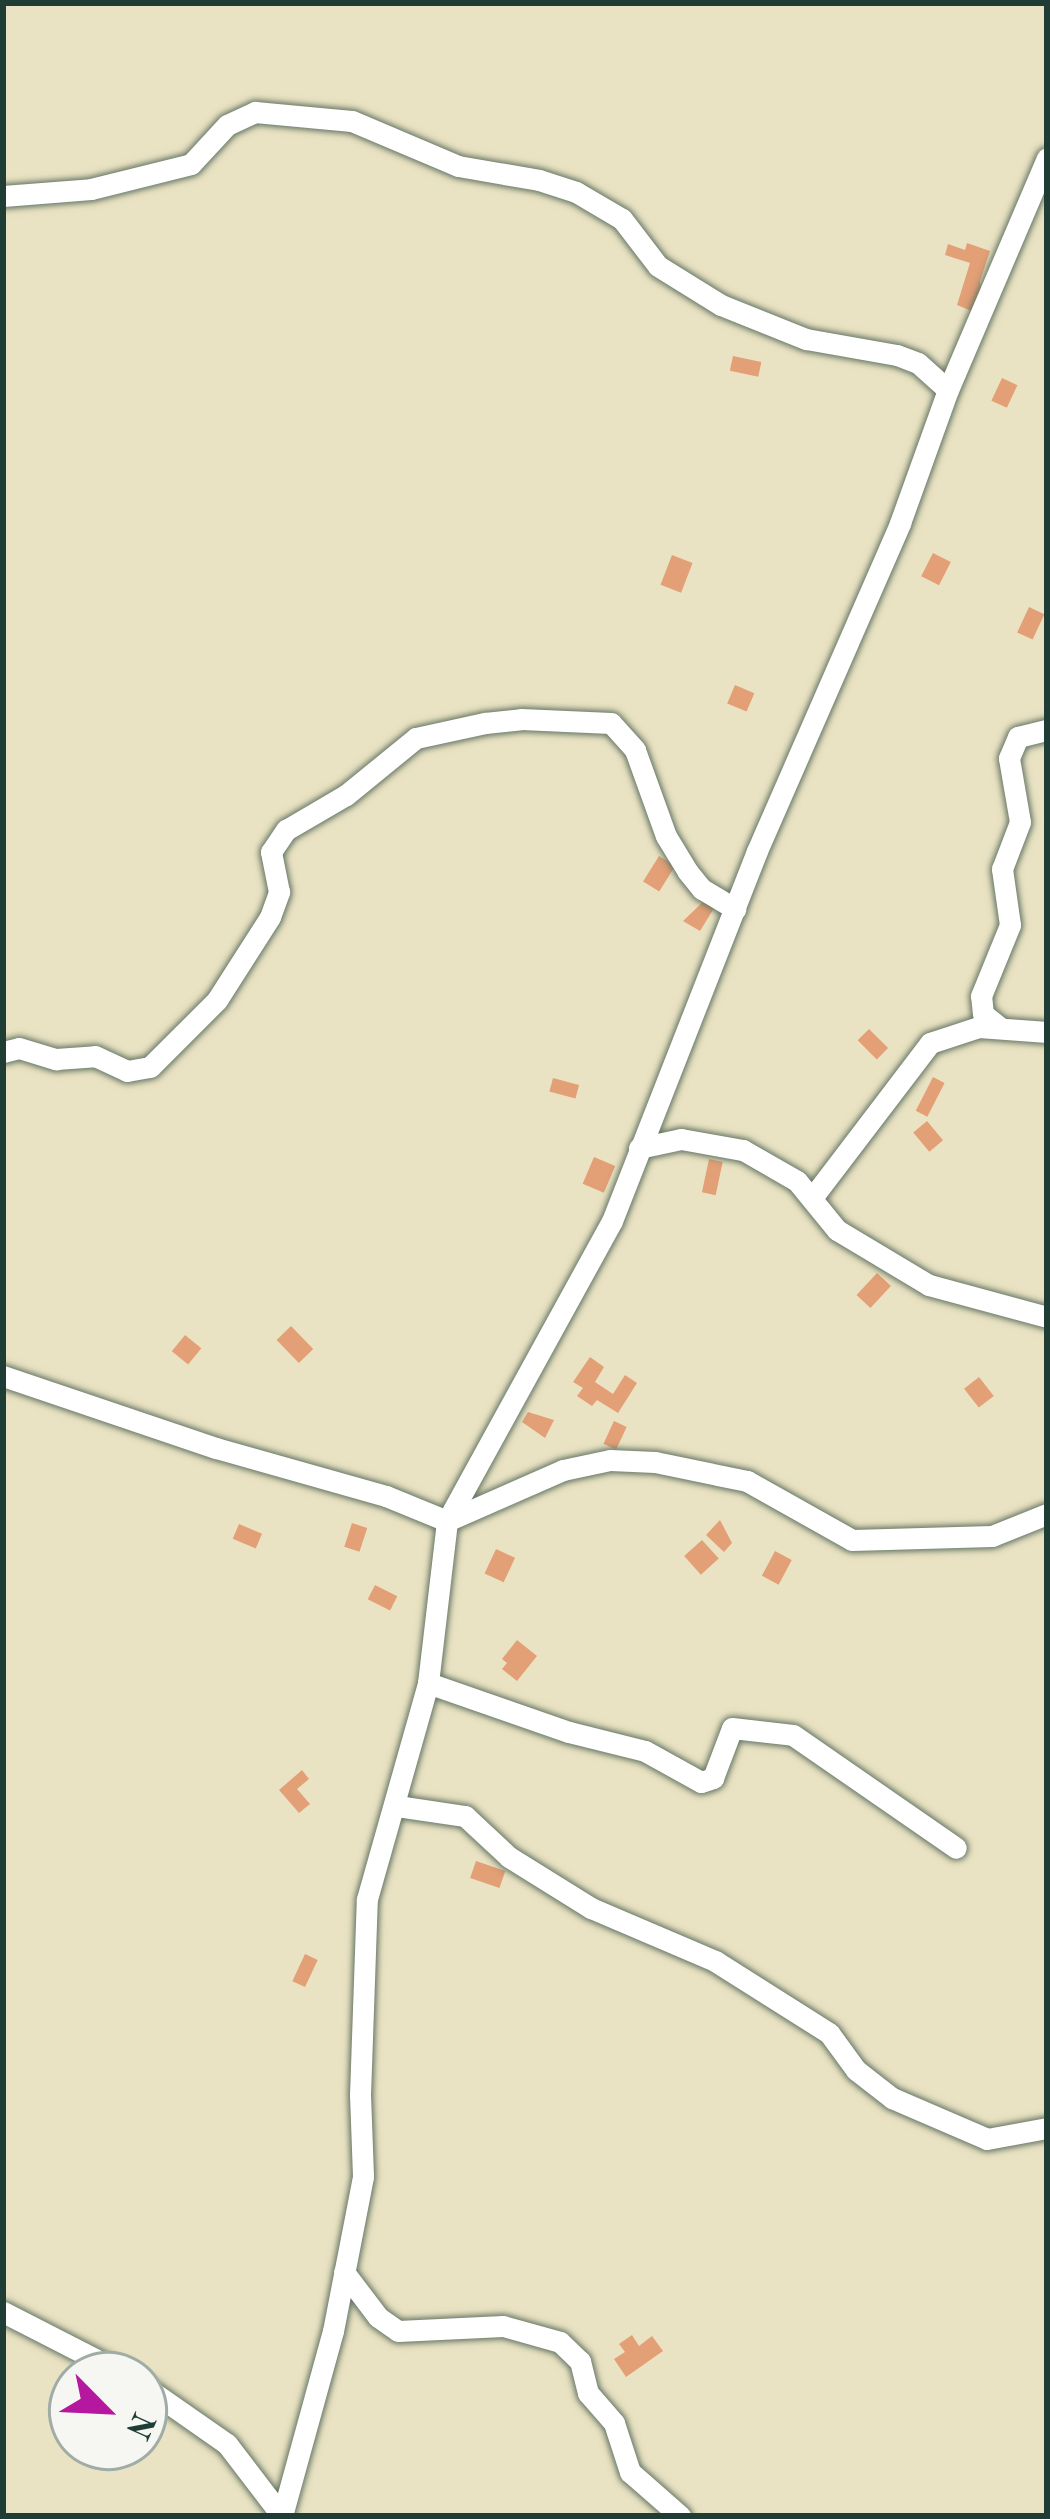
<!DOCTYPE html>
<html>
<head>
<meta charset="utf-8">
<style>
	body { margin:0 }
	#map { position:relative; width:1050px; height:2519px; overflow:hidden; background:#eae3c3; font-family:"Old Standard TT",serif }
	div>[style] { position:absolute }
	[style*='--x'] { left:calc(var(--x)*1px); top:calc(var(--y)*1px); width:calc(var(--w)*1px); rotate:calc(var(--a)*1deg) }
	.building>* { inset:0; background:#e39f75; transform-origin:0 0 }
	.roads { filter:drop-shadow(0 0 3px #676) drop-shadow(0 0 3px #676) }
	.minor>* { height:21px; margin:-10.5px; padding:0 10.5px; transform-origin:10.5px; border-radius:10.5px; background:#fff }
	span { translate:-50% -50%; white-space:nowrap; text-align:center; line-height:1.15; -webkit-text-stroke:10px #f6f6f2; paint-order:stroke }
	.frame { position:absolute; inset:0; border:6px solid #1f3d34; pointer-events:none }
	.north { position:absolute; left:48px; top:2351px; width:120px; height:120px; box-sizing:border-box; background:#f6f6f2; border:3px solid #a0aca6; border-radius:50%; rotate:114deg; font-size:33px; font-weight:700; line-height:48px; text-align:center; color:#1f3d34 }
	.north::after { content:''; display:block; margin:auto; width:42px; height:54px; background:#b5179e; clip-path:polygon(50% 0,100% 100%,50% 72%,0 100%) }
</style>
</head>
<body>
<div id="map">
	<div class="building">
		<div style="clip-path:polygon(967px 243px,990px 251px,980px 281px,984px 316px,957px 305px,970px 263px,945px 255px,948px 244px,965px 250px)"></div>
		<div style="left:733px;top:356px;width:29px;height:15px;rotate:12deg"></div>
		<div style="left:1002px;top:378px;width:17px;height:25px;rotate:25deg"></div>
		<div style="left:933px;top:553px;width:20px;height:26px;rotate:27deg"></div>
		<div style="left:672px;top:555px;width:22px;height:32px;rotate:21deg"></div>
		<div style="left:1029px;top:607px;width:17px;height:28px;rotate:25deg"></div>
		<div style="left:735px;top:685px;width:21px;height:20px;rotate:23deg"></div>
		<div style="left:659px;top:856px;width:19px;height:30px;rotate:32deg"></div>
		<div style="clip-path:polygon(706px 899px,716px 905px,700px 931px,683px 921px)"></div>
		<div style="left:869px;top:1029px;width:27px;height:16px;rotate:45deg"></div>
		<div style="left:933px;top:1077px;width:13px;height:38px;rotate:27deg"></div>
		<div style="left:553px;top:1078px;width:27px;height:14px;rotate:15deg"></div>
		<div style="left:927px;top:1121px;width:25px;height:18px;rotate:50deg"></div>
		<div style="left:594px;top:1157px;width:23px;height:29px;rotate:23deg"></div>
		<div style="left:709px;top:1159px;width:14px;height:34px;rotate:12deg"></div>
		<div style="left:877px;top:1273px;width:19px;height:30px;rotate:43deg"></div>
		<div style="left:291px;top:1326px;width:32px;height:20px;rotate:46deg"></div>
		<div style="left:185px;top:1335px;width:21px;height:21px;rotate:39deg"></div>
		<div style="clip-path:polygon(590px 1357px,604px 1367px,595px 1382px,613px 1394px,625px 1375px,637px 1383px,618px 1413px,597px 1400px,592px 1406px,577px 1396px,583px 1388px,573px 1382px)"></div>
		<div style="left:979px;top:1377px;width:24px;height:19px;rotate:52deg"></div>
		<div style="clip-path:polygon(528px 1412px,554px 1420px,545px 1438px,522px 1422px)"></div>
		<div style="left:614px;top:1421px;width:14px;height:25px;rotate:25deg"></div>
		<div style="clip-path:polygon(720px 1520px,732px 1543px,724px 1552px,706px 1535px)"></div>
		<div style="left:352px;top:1523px;width:16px;height:25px;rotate:18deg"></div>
		<div style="left:239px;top:1524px;width:25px;height:16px;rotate:23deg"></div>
		<div style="left:702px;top:1540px;width:25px;height:24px;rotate:48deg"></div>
		<div style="left:496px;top:1549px;width:21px;height:27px;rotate:25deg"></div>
		<div style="left:775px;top:1551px;width:19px;height:28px;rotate:28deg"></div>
		<div style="left:375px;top:1585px;width:25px;height:16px;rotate:27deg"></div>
		<div style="clip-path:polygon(517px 1640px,537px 1656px,517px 1681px,502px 1669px,507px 1663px,502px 1659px)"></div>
		<div style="clip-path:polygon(302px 1770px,309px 1779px,297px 1789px,310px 1804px,299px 1813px,279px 1790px)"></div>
		<div style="left:476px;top:1861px;width:31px;height:18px;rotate:19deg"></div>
		<div style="left:305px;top:1954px;width:14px;height:30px;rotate:25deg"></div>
		<div style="clip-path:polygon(632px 2335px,639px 2346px,652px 2336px,663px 2351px,626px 2377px,614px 2359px,625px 2352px,619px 2344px)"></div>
	</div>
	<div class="roads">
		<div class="minor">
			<div style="--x:3;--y:196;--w:88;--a:-4.5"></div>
			<div style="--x:91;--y:189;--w:103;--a:-14"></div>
			<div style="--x:191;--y:164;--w:53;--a:-47.3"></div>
			<div style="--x:227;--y:125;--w:31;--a:-25"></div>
			<div style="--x:255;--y:112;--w:97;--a:5.3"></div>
			<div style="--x:352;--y:121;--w:115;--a:23"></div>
			<div style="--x:458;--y:166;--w:82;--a:9.8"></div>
			<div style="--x:539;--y:180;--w:39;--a:18"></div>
			<div style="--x:576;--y:192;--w:53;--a:30.4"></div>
			<div style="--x:622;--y:219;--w:59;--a:52.5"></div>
			<div style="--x:658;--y:266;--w:74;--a:31.8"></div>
			<div style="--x:721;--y:305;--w:92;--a:21.8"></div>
			<div style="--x:806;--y:339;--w:92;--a:10"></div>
			<div style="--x:897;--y:355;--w:22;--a:21"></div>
			<div style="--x:918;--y:363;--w:40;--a:42"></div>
			<div style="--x:998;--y:1026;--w:19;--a:-141"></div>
			<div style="--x:983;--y:1014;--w:18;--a:-96"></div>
			<div style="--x:981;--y:996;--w:77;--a:-67.8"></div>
			<div style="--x:1010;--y:925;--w:57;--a:-98.1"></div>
			<div style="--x:1002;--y:869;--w:50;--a:-69"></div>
			<div style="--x:1020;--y:822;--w:65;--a:-99.8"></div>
			<div style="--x:1009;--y:758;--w:23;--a:-67"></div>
			<div style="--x:1018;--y:737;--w:30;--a:-14"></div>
			<div style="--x:3;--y:1052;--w:16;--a:-14"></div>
			<div style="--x:19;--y:1048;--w:39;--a:17"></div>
			<div style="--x:56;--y:1059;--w:39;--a:-4"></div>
			<div style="--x:95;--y:1056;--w:35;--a:25"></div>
			<div style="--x:127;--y:1071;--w:23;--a:-10"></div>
			<div style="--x:150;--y:1067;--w:95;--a:-45"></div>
			<div style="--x:217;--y:1000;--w:98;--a:-57.4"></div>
			<div style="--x:270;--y:917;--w:27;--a:-70"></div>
			<div style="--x:279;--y:892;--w:41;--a:-101.3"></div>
			<div style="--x:271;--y:852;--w:27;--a:-56"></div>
			<div style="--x:286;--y:830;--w:69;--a:-30.3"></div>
			<div style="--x:346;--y:795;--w:90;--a:-39.2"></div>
			<div style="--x:416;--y:738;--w:71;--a:-12.3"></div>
			<div style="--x:485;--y:723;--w:36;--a:-6"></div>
			<div style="--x:521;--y:719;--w:90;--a:2.5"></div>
			<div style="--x:611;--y:723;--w:36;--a:48"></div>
			<div style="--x:635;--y:750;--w:91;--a:70.2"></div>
			<div style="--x:666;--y:836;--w:42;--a:58.6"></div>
			<div style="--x:688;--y:872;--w:22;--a:51"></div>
			<div style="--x:702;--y:889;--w:39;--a:31"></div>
			<div style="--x:639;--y:1148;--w:43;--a:-12.1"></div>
			<div style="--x:681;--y:1139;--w:63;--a:10.1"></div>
			<div style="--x:743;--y:1150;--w:62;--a:29.9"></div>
			<div style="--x:797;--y:1181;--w:63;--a:50.8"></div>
			<div style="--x:837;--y:1230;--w:107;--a:30.9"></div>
			<div style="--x:929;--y:1285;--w:122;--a:15.2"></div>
			<div style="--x:812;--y:1198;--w:195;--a:-52.7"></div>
			<div style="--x:930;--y:1043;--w:52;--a:-18.1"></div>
			<div style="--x:979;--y:1027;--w:68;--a:4.2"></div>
			<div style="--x:3;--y:1376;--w:225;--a:18.7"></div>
			<div style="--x:216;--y:1448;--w:177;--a:15.8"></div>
			<div style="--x:386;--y:1496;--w:66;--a:22.3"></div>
			<div style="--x:447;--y:1521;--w:127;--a:-23.7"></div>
			<div style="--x:563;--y:1470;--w:48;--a:-12"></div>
			<div style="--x:610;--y:1460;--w:45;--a:2.5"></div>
			<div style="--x:655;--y:1462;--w:94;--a:11.7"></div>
			<div style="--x:747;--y:1481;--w:120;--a:29.3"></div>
			<div style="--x:852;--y:1540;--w:140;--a:-1.6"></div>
			<div style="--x:992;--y:1536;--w:59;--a:-21.8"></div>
			<div style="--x:428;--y:1683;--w:149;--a:19.2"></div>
			<div style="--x:569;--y:1732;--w:78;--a:14"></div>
			<div style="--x:645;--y:1751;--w:64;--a:29"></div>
			<div style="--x:701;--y:1782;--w:13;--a:-18"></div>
			<div style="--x:713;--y:1778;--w:53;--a:-69.2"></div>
			<div style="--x:732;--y:1728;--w:61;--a:6.5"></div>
			<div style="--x:793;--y:1735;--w:198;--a:34.7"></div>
			<div style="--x:397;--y:1806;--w:69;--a:8.4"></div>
			<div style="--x:465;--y:1816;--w:60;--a:43"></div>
			<div style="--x:509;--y:1857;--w:97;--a:31.9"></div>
			<div style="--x:591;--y:1908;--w:135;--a:23.1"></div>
			<div style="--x:715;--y:1961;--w:135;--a:32.3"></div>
			<div style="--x:829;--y:2033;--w:46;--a:53.9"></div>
			<div style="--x:856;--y:2070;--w:46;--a:37.9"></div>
			<div style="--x:892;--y:2098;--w:103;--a:23.3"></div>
			<div style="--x:987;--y:2139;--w:61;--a:-10.4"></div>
			<div style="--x:344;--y:2272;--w:56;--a:52.9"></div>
			<div style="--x:378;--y:2317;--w:24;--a:35"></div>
			<div style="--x:398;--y:2331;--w:105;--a:-2.7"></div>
			<div style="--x:503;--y:2326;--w:59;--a:15.7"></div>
			<div style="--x:560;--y:2342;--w:28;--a:44"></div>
			<div style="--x:580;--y:2361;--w:33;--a:76"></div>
			<div style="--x:588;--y:2393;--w:40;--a:49"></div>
			<div style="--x:614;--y:2423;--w:52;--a:71.9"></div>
			<div style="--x:630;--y:2472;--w:67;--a:41.3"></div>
			<div style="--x:3;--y:2312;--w:138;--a:27.1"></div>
			<div style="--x:144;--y:2386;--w:101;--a:34.9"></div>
			<div style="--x:227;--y:2444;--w:91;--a:52.6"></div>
			<div style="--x:282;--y:2516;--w:192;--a:-74.6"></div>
			<div style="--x:333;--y:2331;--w:158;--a:-79"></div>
			<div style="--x:363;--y:2176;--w:81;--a:-92.1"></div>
			<div style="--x:360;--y:2095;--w:196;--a:-88"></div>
			<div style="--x:367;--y:1899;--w:224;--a:-74.2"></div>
			<div style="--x:428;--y:1683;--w:163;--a:-83.3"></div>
			<div style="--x:447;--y:1521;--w:342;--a:-61.2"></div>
			<div style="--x:612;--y:1221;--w:397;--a:-68.6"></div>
			<div style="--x:757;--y:851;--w:358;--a:-66.4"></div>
			<div style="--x:900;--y:523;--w:141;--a:-70.2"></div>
			<div style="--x:948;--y:390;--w:252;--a:-66.9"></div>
		</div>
	</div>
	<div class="frame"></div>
	<div class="north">N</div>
</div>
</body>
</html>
